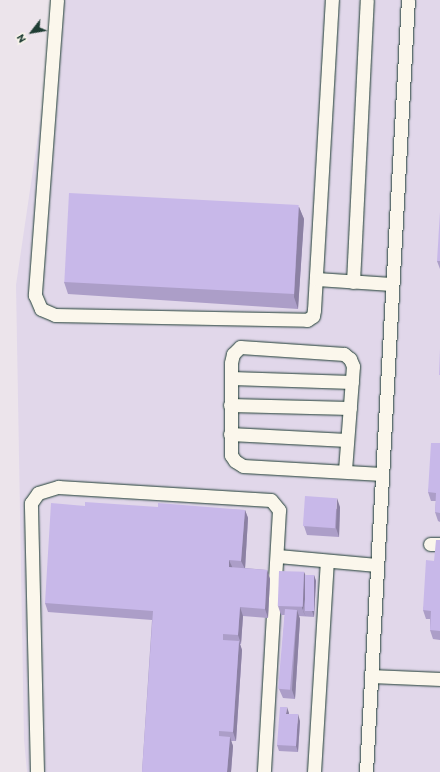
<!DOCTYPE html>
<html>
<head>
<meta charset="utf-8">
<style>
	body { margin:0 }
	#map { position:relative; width:440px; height:772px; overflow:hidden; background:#ece4eb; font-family:Itim,sans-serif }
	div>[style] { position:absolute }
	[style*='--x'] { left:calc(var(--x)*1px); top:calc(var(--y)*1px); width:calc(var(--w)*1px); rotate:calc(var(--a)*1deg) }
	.built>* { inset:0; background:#e1d7ea }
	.roads { filter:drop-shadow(0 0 1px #1f3d34) drop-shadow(0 0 1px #1f3d34) }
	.minor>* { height:13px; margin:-6.5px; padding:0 6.5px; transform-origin:6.5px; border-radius:6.5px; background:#fbf7ec }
	.wall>* { inset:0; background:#ac9ec8 }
	.shaded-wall>* { inset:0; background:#8c81a3 }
	.building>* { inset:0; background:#c8b8e9; transform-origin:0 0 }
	span { translate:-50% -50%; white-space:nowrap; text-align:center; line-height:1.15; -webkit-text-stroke:3px #fbf7ec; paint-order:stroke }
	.north { position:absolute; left:12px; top:12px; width:40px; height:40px; -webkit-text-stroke:3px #fbf7ec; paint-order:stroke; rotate:239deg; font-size:11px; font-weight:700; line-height:16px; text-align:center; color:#1f3d34 }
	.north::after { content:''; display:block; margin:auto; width:14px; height:18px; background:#1f3d34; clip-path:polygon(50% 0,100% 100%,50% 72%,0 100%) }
</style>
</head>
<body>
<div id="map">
	<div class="built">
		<div style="clip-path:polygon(58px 0,440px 0,440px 772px,27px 772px,24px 740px,16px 285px)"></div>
	</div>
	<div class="roads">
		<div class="minor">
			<div style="--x:57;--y:0;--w:296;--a:94.3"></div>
			<div style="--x:35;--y:295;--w:15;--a:67"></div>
			<div style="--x:41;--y:309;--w:15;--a:23"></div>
			<div style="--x:55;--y:315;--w:252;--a:1.1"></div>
			<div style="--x:307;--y:320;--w:7;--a:-34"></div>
			<div style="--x:313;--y:316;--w:6;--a:-81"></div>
			<div style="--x:314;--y:310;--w:311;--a:-86.7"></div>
			<div style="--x:316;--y:279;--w:76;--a:3.8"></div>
			<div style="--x:353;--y:282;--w:282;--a:-87.2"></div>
			<div style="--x:231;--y:378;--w:121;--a:1.9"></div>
			<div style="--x:230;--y:405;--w:120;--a:1.4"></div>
			<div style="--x:230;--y:434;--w:117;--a:2.9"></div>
			<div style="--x:345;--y:470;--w:104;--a:-85.6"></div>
			<div style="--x:353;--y:366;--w:8;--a:-113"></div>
			<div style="--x:350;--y:359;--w:8;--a:-140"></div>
			<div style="--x:344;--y:354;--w:104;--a:-176.1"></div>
			<div style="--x:240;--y:347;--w:10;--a:135"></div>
			<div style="--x:233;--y:354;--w:9;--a:103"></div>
			<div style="--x:231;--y:363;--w:92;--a:90"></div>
			<div style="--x:231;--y:455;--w:7;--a:56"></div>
			<div style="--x:235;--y:461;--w:9;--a:32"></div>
			<div style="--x:243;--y:466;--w:139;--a:3.3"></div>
			<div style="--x:430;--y:544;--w:10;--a:0"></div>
			<div style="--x:278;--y:556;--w:99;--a:5.2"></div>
			<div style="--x:371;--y:676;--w:69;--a:2.5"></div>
			<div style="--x:37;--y:772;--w:269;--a:-91.3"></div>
			<div style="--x:31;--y:503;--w:12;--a:-55"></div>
			<div style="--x:38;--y:493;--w:21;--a:-17"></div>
			<div style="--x:58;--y:487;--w:213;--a:3.5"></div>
			<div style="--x:271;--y:500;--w:13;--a:51"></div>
			<div style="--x:279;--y:510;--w:262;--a:93.3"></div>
			<div style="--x:314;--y:772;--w:211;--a:-86.5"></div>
			<div style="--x:366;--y:772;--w:773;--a:-86.89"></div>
		</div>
	</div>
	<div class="wall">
		<div style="clip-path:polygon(299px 207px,304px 219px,298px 309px,68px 294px,64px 282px)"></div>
		<div style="clip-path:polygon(437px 261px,440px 261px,440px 269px)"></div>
		<div style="clip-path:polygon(440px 436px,440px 522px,438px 521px,435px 512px,436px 501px,431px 501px,428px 492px,440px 443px)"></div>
		<div style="clip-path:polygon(85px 506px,245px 510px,248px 518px,245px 568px,267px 570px,270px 579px,268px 618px,243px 616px,241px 644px,240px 644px,242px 650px,236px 741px,231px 741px,233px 746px,231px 772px,142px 772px,152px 620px,48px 612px,45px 603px)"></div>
		<div style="clip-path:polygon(340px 507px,339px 537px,307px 535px,304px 526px)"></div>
		<div style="clip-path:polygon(440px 540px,440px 640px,433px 639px,430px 630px,430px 619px,426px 619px,423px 610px)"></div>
		<div style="clip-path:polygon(304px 572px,305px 575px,314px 575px,316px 581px,314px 617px,299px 616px,300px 619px,295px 699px,283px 698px,279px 689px,285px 615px,281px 615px,278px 606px)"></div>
		<div style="clip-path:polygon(300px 721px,298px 752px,279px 751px,277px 745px)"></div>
	</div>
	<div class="shaded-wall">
		<div style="clip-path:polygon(299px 207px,304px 219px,298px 309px,294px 297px)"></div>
		<div style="clip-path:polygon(337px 498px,340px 507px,339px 537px,336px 528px)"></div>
		<div style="clip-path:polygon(245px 510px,248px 518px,245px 569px,241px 561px)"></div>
		<div style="clip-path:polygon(229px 560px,233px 569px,229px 567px)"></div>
		<div style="clip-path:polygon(267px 570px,270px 579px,268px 618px,265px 609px)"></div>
		<div style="clip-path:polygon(304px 572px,308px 581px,303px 611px,306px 617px,302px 608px)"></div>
		<div style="clip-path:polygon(314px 575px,316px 581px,314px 617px,312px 611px)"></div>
		<div style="clip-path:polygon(240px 607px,243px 616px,241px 644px,238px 635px)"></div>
		<div style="clip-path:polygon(297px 610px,300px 619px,295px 699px,292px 690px)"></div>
		<div style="clip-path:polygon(239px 641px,242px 650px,236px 741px,233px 732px)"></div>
		<div style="clip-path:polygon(287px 707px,289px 713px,288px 720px,286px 714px)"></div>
		<div style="clip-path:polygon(298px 714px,300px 721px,298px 752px,296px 746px)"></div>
		<div style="clip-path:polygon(230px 737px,233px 746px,231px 772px,227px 772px)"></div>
	</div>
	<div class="building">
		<div style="left:69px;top:193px;width:230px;height:89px;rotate:3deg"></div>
		<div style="clip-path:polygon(440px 212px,440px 261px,437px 261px)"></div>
		<div style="clip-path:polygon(440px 349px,440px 375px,439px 375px)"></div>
		<div style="clip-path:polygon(440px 436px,440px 513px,435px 512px,436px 493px,428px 492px,431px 443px,440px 443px)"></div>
		<div style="left:305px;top:496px;width:32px;height:30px;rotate:4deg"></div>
		<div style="clip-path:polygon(85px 502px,158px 507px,158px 503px,245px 510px,241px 561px,229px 560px,229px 567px,267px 570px,265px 609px,240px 607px,238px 635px,223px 634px,223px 640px,239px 641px,233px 732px,219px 731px,219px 736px,230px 737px,227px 772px,142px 772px,153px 611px,45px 603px,51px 503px,85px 506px)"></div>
		<div style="clip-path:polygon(436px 540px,440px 540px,440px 631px,430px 630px,431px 611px,423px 610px,426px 560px,434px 561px)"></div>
		<div style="left:279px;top:571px;width:25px;height:35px;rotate:2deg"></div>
		<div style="left:305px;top:575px;width:9px;height:36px"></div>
		<div style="left:285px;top:609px;width:12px;height:80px;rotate:5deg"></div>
		<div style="clip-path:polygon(280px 707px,287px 707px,286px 714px,298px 714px,296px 746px,277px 745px)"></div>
	</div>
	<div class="north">N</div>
</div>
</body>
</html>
